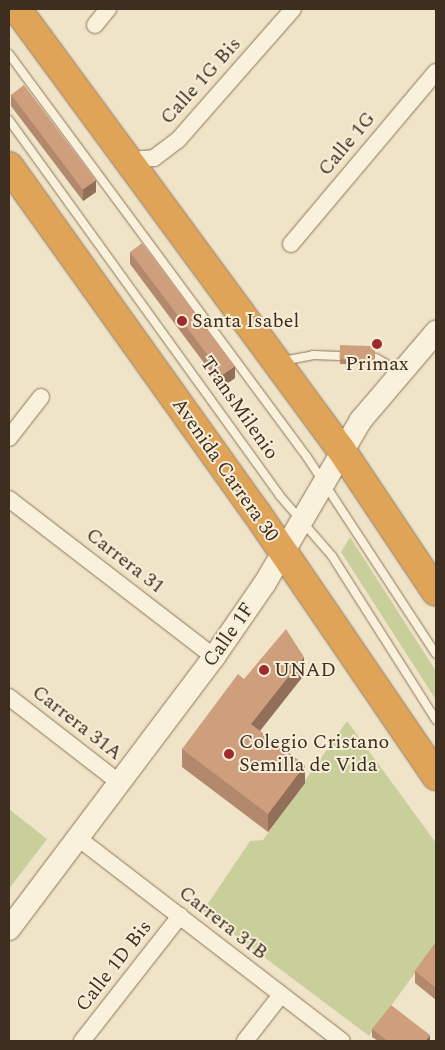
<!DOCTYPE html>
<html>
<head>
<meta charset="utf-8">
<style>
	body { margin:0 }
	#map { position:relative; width:445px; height:1050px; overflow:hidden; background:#f0e4c8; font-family:Spectral,serif }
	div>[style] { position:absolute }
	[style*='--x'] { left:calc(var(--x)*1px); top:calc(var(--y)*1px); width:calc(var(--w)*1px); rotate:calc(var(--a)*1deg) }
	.green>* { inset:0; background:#c9cf9b }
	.roads { filter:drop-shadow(0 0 1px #8d765c) drop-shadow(0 0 1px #8d765c) }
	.lane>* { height:8px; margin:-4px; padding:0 4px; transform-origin:4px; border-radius:4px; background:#faf1dc }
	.street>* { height:16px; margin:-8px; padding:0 8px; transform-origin:8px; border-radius:8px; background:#faf1dc }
	.secondary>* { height:22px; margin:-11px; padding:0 11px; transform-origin:11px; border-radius:11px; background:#faf1dc }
	.highway>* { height:28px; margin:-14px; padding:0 14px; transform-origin:14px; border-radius:14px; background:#e0a458 }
	.wall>* { inset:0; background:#b2896c }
	.shaded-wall>* { inset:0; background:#916f58 }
	.building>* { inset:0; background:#cf9f7d; transform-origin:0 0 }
	.dots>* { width:14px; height:14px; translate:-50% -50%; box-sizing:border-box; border:2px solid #f7eed8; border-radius:50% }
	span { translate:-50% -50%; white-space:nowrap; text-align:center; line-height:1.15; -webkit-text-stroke:4px #f7eed8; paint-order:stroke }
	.street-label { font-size:20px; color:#3d2e20 }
	.poi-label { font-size:20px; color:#3d2e20 }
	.left { translate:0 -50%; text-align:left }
	.frame { position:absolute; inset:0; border:10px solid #3d2e20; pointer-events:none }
</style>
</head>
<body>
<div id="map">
	<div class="green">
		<div style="clip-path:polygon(350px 537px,436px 671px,436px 700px,341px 552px)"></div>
		<div style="clip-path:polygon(347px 721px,436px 843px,436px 944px,369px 1036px,203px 911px,250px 841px,263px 840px)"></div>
		<div style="clip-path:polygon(9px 809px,47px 839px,9px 889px)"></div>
	</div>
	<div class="roads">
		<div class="lane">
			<div style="--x:9;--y:54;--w:501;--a:53.52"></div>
			<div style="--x:307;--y:457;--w:235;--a:56.8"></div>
			<div style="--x:9;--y:120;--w:463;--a:54.2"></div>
			<div style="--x:280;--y:496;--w:79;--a:49.1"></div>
			<div style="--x:332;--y:556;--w:194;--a:57.6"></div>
			<div style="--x:376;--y:358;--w:28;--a:30"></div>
			<div style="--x:283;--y:361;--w:31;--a:-11"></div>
			<div style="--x:313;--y:355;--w:27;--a:2"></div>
		</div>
		<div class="street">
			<div style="--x:95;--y:25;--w:21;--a:-51"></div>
			<div style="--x:127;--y:160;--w:27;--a:-4"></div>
			<div style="--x:154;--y:158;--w:30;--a:-37"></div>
			<div style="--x:178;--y:140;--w:174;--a:-48.7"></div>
			<div style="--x:291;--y:244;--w:225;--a:-49.9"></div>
			<div style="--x:9;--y:438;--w:52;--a:-52"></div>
			<div style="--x:9;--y:499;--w:259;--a:37.6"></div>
			<div style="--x:9;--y:697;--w:140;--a:37.8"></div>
			<div style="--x:78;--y:838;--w:333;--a:37.6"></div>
			<div style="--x:82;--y:1041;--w:159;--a:-51.9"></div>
			<div style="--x:245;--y:1041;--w:58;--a:-52"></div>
		</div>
		<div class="secondary">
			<div style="--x:9;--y:929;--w:341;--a:-53"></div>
			<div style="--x:214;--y:657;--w:90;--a:-55.4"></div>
			<div style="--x:265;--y:583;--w:189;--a:-59.5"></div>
			<div style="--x:361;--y:420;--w:116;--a:-49.6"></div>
		</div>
		<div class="highway">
			<div style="--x:17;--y:9;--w:549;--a:53.67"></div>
			<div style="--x:342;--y:451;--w:169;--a:56.3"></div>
			<div style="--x:9;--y:166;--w:425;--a:54.5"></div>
			<div style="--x:256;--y:512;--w:320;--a:55.7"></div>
		</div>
	</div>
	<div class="wall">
		<div style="clip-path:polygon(11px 94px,96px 192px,83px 201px,11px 106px)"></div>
		<div style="clip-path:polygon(130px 252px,235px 378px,222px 387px,130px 264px)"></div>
		<div style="clip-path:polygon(375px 346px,375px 365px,340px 364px,340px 359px)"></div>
		<div style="clip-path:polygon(304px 675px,260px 731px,305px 783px,268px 832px,182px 767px,182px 749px,244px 679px)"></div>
		<div style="clip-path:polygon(436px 942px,436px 1000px,415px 983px,415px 971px)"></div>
		<div style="clip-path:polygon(372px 1029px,430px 1041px,378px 1041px,372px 1037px)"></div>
	</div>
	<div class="shaded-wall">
		<div style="clip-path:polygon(96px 180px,96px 192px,83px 201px,83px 189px)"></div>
		<div style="clip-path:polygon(235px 366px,235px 378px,222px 387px,222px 375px)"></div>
		<div style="clip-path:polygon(304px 657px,304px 675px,251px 742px,251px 724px)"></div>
		<div style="clip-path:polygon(305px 765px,305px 783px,268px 832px,268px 814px)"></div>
		<div style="clip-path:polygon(430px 1035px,430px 1041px,425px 1041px)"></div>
	</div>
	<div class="building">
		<div style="left:24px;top:85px;width:119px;height:16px;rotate:53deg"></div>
		<div style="left:142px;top:243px;width:154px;height:15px;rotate:53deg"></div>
		<div style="left:340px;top:345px;width:35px;height:14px;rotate:2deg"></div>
		<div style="clip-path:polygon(286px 629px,304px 657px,251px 724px,305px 765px,268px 814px,182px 749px,238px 674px,244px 679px)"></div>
		<div style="clip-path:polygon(436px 942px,436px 988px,415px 971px)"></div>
		<div style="clip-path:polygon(391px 1005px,430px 1035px,425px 1041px,388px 1041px,372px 1029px)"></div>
	</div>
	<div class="dots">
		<div style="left:182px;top:321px;background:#9e2a2b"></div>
		<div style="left:377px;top:344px;background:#9e2a2b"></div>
		<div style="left:264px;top:670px;background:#9e2a2b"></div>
		<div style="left:229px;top:754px;background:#9e2a2b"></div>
	</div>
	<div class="street-label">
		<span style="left:201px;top:81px;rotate:-48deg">Calle 1G Bis</span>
		<span style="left:347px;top:144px;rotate:-50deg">Calle 1G</span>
		<span style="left:239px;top:408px;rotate:55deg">TransMilenio</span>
		<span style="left:225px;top:470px;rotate:55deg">Avenida Carrera 30</span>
		<span style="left:125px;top:561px;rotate:38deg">Carrera 31</span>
		<span style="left:229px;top:635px;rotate:-55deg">Calle 1F</span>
		<span style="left:77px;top:723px;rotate:38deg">Carrera 31A</span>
		<span style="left:223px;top:923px;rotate:38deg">Carrera 31B</span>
		<span style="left:114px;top:966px;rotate:-52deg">Calle 1D Bis</span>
	</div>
	<div class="poi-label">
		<span class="left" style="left:192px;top:321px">Santa Isabel</span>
		<span style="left:377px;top:364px">Primax</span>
		<span class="left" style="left:274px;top:670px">UNAD</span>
		<span class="left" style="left:239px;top:754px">Colegio Cristano<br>Semilla de Vida</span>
	</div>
	<div class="frame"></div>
</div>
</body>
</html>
